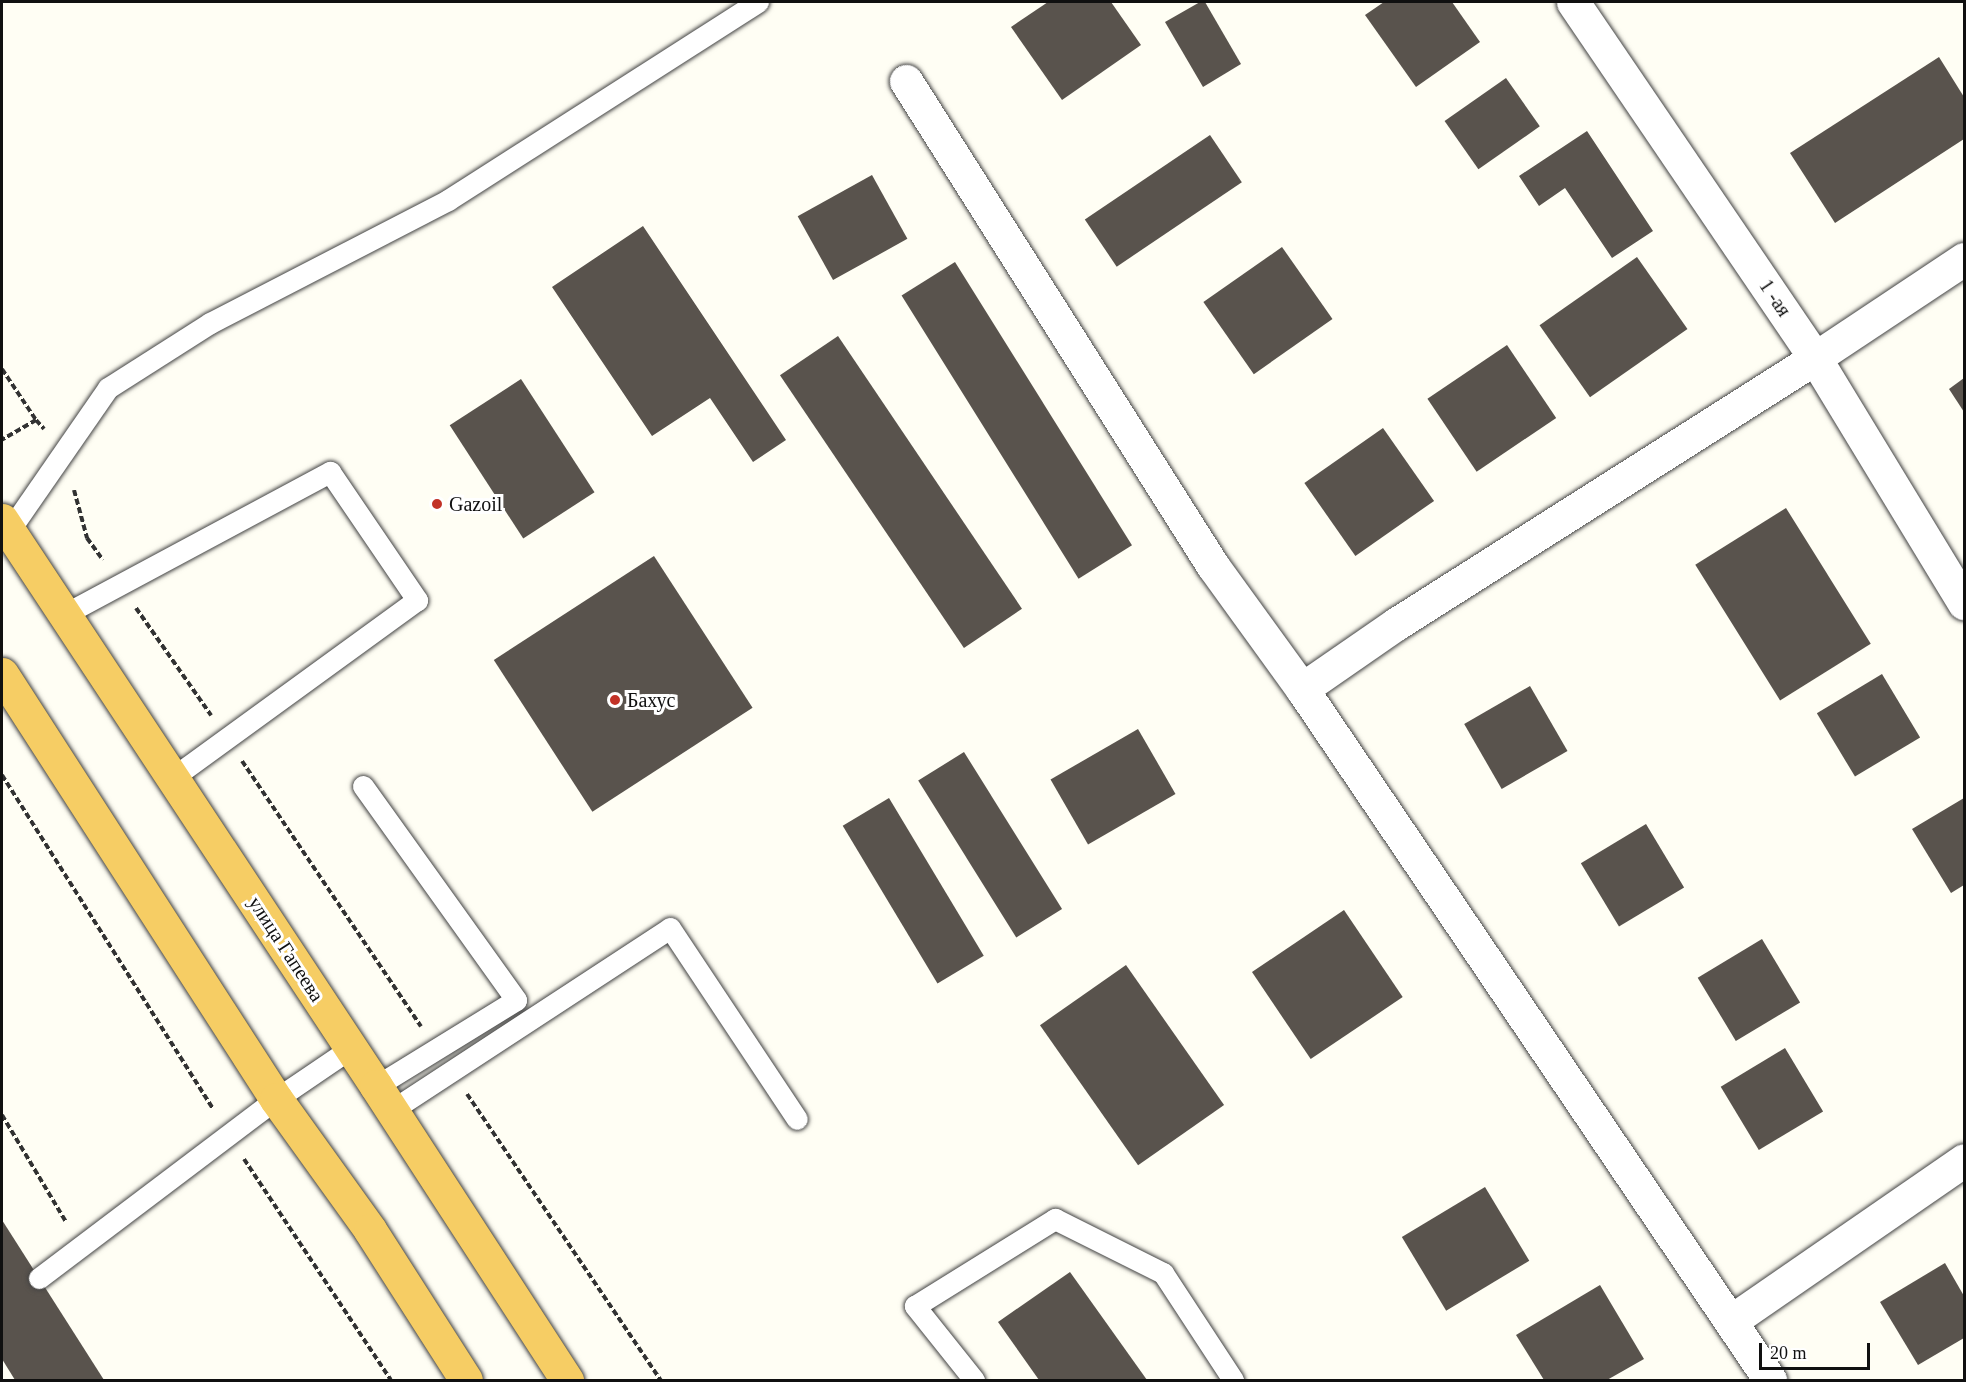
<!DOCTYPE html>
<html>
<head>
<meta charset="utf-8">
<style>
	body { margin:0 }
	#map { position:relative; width:1966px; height:1382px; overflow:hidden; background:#fffef4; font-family:Georgia,serif }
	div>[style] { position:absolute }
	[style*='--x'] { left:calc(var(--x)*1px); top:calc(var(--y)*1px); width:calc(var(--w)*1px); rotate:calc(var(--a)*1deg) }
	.building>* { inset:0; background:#59534d; transform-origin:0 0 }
	.path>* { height:4px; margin-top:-2px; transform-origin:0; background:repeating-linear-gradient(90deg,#323232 0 6px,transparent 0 9px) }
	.roads { filter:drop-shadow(0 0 2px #434343) drop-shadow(0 0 2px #434343) }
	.service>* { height:21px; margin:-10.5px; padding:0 10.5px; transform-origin:10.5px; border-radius:10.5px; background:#fff }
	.minor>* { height:33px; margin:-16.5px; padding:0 16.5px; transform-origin:16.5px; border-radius:16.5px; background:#fff }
	.trunk>* { height:33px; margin:-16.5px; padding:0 16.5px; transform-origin:16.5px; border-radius:16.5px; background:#f6cd64 }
	.dots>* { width:16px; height:16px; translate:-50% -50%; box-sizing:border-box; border:3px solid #fff; border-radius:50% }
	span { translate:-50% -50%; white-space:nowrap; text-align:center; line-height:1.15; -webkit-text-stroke:6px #fff; paint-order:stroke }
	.street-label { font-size:20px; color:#101010 }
	.poi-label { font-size:20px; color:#101010 }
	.left { translate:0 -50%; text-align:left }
	.frame { position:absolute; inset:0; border:3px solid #101010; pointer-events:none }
	.scale { position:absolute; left:1759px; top:1343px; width:111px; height:27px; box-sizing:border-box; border:3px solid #101010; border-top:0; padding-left:8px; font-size:18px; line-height:21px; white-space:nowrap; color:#101010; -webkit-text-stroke:4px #fff; paint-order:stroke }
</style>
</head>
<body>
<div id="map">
	<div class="building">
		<div style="clip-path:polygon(1048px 2px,1111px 2px,1141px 45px,1062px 100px,1011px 27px)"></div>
		<div style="clip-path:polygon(1200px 2px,1205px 2px,1241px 64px,1203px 87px,1165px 22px)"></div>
		<div style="clip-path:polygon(1384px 2px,1452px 2px,1480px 42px,1416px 87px,1365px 15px)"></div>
		<div style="clip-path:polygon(1939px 57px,1964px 97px,1964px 139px,1835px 223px,1790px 153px)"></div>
		<div style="left:1506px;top:78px;width:59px;height:75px;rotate:55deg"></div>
		<div style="clip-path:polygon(1587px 131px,1653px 231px,1612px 258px,1565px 188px,1539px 206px,1519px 176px)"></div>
		<div style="left:1210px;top:135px;width:57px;height:151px;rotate:56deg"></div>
		<div style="left:872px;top:175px;width:73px;height:85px;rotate:61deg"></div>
		<div style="clip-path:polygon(643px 226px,786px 440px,753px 462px,710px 398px,652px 436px,552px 287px)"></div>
		<div style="left:1282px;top:247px;width:88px;height:96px;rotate:55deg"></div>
		<div style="left:1637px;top:257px;width:88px;height:119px;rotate:55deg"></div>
		<div style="left:955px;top:262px;width:334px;height:63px;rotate:58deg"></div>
		<div style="left:838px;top:336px;width:329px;height:70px;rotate:56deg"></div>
		<div style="left:1507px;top:345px;width:88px;height:96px;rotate:56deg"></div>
		<div style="clip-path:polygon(1964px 378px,1964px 412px,1949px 389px)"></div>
		<div style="left:521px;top:379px;width:135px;height:85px;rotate:57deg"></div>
		<div style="left:1383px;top:428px;width:89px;height:96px;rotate:55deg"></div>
		<div style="left:1786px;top:508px;width:160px;height:107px;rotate:58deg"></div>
		<div style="left:654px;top:556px;width:181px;height:191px;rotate:57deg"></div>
		<div style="left:1882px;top:674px;width:74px;height:76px;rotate:59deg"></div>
		<div style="left:1530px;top:686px;width:75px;height:76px;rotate:60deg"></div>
		<div style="left:1138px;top:729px;width:75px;height:101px;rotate:60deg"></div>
		<div style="left:964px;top:752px;width:185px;height:54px;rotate:58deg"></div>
		<div style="left:889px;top:798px;width:184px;height:54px;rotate:59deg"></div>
		<div style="clip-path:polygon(1964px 798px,1964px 885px,1951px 893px,1912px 829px)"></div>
		<div style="left:1646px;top:824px;width:74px;height:76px;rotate:59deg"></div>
		<div style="left:1344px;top:910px;width:105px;height:111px;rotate:56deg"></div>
		<div style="left:1762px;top:939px;width:74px;height:75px;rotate:59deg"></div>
		<div style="left:1126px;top:965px;width:171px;height:105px;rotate:55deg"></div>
		<div style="left:1785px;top:1048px;width:74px;height:75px;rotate:59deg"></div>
		<div style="left:1485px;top:1187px;width:86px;height:97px;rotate:59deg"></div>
		<div style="clip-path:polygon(2px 1220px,104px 1380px,15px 1380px,2px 1359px)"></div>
		<div style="clip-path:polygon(1945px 1263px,1964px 1296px,1964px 1338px,1918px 1365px,1880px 1302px)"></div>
		<div style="clip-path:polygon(1070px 1272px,1147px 1380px,1039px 1380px,998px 1322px)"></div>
		<div style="clip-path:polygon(1600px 1285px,1644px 1359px,1607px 1380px,1544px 1380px,1516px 1335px)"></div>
	</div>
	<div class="path">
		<div style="--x:2;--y:369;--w:61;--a:56.3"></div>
		<div style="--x:36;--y:420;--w:39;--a:150"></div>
		<div style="--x:36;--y:420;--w:12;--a:48"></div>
		<div style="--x:74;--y:490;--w:50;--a:74.8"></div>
		<div style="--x:87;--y:538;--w:27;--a:54"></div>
		<div style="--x:136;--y:608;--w:131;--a:55"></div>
		<div style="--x:242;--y:761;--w:320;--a:56"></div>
		<div style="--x:2;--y:775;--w:395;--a:57.7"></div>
		<div style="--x:467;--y:1094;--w:346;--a:55.9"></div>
		<div style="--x:2;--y:1115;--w:125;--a:59.1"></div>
		<div style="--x:244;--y:1159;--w:265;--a:56.4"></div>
	</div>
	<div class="roads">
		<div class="service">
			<div style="--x:9;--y:531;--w:174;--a:-55.3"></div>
			<div style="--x:108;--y:388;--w:121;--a:-32.5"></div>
			<div style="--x:210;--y:323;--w:268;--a:-27.3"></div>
			<div style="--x:448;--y:200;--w:368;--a:-32.6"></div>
			<div style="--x:65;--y:614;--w:301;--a:-28.2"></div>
			<div style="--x:330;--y:472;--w:155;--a:55.8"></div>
			<div style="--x:417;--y:600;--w:301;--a:144"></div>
			<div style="--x:363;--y:786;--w:263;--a:54.4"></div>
			<div style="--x:516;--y:1000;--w:164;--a:148.4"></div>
			<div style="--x:392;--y:1110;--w:332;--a:-33.2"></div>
			<div style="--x:670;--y:928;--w:229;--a:56.4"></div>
			<div style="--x:39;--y:1278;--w:297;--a:-37.1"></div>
			<div style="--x:276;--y:1099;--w:91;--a:-34.2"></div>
			<div style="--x:974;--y:1380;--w:95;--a:-128.6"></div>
			<div style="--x:915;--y:1306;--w:165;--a:-31.9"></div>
			<div style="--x:1055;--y:1219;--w:121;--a:26.6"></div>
			<div style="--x:1163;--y:1273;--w:128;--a:56.8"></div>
		</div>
		<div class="minor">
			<div style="--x:1573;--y:2;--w:430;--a:55.8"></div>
			<div style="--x:1815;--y:358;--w:287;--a:58.7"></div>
			<div style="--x:906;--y:81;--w:574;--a:57.67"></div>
			<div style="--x:1213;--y:566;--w:152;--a:54.1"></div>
			<div style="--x:1302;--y:689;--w:835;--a:55.89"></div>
			<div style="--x:1302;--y:689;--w:114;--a:-34.7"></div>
			<div style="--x:1396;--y:624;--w:496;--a:-32.4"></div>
			<div style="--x:1815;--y:358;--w:179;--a:-33.6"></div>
			<div style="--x:1731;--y:1321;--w:283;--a:-34.6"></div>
		</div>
		<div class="trunk">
			<div style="--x:2;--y:520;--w:678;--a:56.54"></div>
			<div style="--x:376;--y:1086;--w:351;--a:57"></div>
			<div style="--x:2;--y:674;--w:506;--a:57.19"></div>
			<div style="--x:276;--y:1099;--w:161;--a:54.3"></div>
			<div style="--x:370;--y:1230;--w:178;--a:57.4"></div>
		</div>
	</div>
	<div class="dots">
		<div style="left:437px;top:504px;background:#c23227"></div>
		<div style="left:615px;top:700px;background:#c23227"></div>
	</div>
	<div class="street-label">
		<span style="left:1775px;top:298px;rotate:56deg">1 -ая</span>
		<span style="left:286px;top:949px;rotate:57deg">улица Гапеева</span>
	</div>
	<div class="poi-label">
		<span class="left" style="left:449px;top:504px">Gazoil</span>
		<span class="left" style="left:627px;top:700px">Бахус</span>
	</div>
	<div class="frame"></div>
	<div class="scale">20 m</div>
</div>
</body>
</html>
